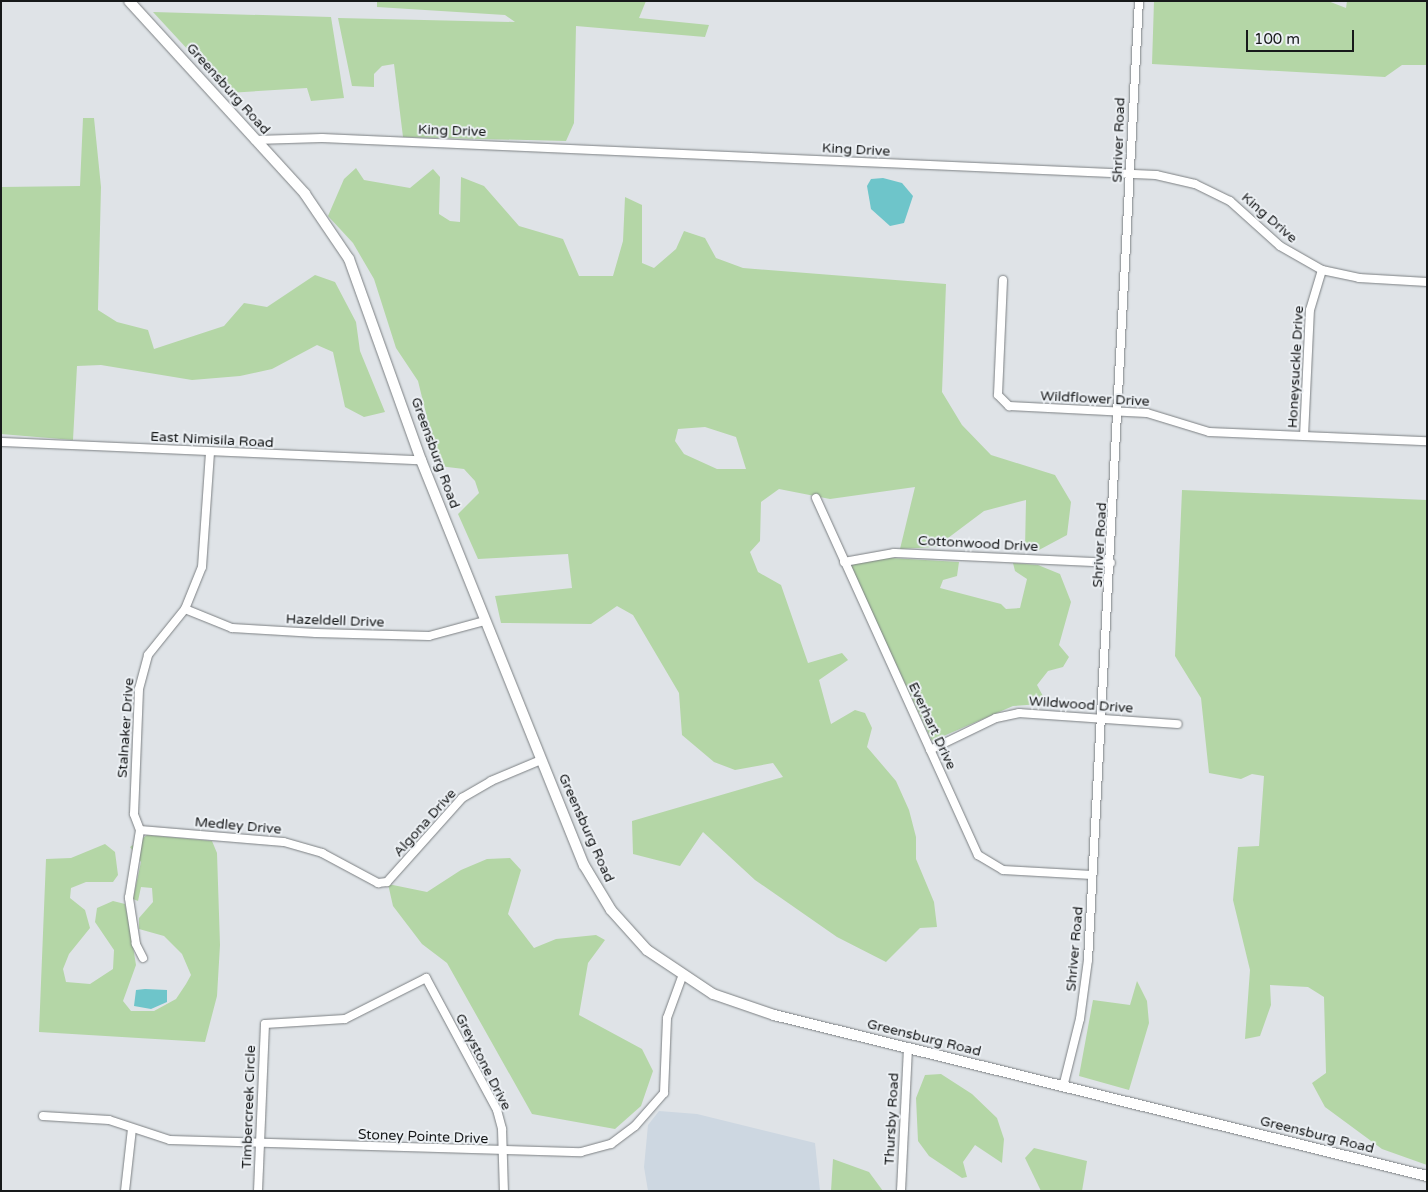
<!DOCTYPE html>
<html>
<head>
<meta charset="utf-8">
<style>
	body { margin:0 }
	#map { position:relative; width:1428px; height:1192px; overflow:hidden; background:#dfe3e7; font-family:"Varela Round",sans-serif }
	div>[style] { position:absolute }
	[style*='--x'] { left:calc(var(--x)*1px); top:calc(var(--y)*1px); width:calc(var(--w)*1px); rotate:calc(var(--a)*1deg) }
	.built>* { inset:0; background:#cdd7e1 }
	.green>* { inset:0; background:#b4d6a6 }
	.water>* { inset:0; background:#6ec5ca }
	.roads { filter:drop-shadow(0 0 1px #7c8083) drop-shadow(0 0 1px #7c8083) }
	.minor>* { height:8px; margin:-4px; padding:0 4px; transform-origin:4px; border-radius:4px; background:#fff }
	.major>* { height:10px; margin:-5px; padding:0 5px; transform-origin:5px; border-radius:5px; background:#fff }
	span { translate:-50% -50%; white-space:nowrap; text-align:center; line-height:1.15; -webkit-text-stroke:4px #ecf0f4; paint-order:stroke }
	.street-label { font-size:14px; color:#17191a }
	.frame { position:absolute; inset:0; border:2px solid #17191a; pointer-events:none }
	.scale { position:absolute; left:1246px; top:30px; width:108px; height:22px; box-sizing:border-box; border:2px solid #17191a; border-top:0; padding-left:6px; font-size:15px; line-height:18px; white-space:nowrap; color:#17191a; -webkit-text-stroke:4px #ecf0f4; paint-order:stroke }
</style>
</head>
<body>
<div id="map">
	<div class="built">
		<div style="clip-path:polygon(659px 1111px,697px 1114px,815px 1143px,820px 1191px,648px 1191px,644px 1167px,648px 1125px)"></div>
	</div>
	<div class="green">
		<div style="clip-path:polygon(377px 1px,646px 1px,639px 18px,709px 25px,705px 37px,576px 26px,574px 123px,566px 141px,403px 137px,394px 64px,382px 66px,374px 74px,374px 87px,352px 86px,338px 18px,515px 22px,505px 15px,377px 7px)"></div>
		<div style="clip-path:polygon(1154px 1px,1328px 1px,1346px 8px,1347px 1px,1427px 1px,1427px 65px,1402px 65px,1385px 77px,1152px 64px)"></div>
		<div style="clip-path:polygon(153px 12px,331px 17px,344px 98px,311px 101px,307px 88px,228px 93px)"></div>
		<div style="clip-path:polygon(83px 118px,94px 118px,101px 187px,98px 310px,117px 322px,148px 330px,154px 349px,224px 326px,244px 303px,267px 307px,315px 275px,335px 282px,356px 322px,360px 351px,385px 412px,364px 417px,345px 407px,333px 352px,317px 345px,272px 369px,240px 376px,192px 380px,101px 365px,77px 366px,73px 440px,1px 434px,1px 187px,80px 186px)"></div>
		<div style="clip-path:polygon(evenodd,356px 168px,364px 180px,410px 188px,433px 169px,440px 177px,439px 214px,450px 221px,460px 222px,461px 177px,484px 186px,519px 226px,563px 239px,579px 276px,613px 276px,623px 241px,625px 197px,642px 205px,642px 263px,654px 268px,676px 249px,684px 231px,705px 238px,716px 258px,743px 268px,946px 284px,942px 392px,962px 425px,991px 455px,1055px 475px,1071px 502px,1067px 535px,1039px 550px,1025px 549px,1026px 500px,984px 511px,936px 547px,900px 549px,915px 487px,830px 499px,779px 489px,761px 502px,760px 541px,750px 552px,758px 572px,781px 585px,808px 663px,842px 653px,848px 660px,819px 680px,831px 724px,855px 710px,865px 713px,872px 728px,867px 747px,896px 781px,909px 810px,916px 837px,916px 859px,934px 902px,937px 927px,920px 928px,886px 962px,837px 937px,755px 880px,703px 832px,680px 866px,633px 854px,632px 821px,783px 777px,773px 763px,735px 770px,714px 762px,682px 735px,679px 693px,633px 615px,617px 606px,591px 624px,501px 623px,495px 596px,572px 588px,568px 554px,478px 559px,458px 514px,479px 493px,475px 481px,464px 469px,439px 466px,418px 381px,396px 348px,374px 279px,353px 243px,328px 216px,344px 179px,356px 168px,705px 427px,736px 437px,746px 469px,717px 469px,684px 454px,675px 441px,678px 429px,705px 427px)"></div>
		<div style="clip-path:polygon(1182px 490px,1427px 500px,1427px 1165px,1382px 1149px,1325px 1107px,1312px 1083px,1326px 1073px,1324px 997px,1308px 987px,1270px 985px,1271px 1005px,1260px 1036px,1245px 1039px,1250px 970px,1233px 900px,1238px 847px,1259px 846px,1264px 776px,1252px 774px,1241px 779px,1209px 773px,1201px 698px,1175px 656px)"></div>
		<div style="clip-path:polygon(891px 558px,959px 562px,957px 576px,943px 580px,940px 588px,1001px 604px,1006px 609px,1020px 608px,1027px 579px,1015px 571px,1013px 563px,1038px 565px,1060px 574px,1071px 602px,1059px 645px,1069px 657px,1063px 667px,1048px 671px,1037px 685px,1044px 698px,1041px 704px,1013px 706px,932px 741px,850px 566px,866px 559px)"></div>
		<div style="clip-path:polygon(147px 835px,212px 841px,217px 853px,220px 945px,217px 996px,205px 1042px,39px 1032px,46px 859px,71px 858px,105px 844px,115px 852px,118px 875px,113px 882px,86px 882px,71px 888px,70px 898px,85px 910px,90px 928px,69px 954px,63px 969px,66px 982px,90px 984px,113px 969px,114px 950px,95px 922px,97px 908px,113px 901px,125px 904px,129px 922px,136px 965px,123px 1001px,131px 1011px,154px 1011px,176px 999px,186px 984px,191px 975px,182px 954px,164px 936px,139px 929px,139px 918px,153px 902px,152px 888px,141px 887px,138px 901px,133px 899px,141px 862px,130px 847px)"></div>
		<div style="clip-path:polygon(510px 858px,521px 870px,508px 914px,534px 948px,556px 939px,596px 935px,605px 940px,588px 963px,579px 1015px,642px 1049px,653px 1071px,641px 1106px,615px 1129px,532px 1114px,447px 963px,422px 944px,393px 906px,388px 884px,427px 892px,461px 870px,487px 859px)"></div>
		<div style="clip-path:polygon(1137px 981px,1147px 1001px,1149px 1023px,1129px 1090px,1079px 1076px,1093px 1000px,1130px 1005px)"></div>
		<div style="clip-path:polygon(941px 1074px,972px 1094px,997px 1118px,1004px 1139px,1002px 1163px,975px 1145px,963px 1162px,967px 1177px,962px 1178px,929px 1156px,918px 1141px,916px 1098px,925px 1075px)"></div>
		<div style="clip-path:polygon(1034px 1148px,1087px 1161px,1082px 1191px,1041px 1191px,1025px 1158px)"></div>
		<div style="clip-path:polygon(833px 1159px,869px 1172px,883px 1191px,831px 1191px)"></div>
	</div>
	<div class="water">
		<div style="clip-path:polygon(883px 178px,902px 183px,913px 196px,904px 223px,890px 226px,871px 209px,867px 186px,871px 179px)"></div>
		<div style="clip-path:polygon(145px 989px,167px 990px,167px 1002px,151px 1009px,134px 1006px,136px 990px)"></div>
	</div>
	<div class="roads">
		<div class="minor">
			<div style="--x:255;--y:140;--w:67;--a:-1.7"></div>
			<div style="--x:322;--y:138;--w:835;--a:2.54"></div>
			<div style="--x:1156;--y:175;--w:40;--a:13"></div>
			<div style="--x:1195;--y:184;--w:39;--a:26"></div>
			<div style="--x:1230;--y:201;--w:67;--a:42"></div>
			<div style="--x:1280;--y:246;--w:48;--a:29.7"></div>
			<div style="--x:1322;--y:270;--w:38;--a:12"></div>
			<div style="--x:1359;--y:278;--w:68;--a:3.4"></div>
			<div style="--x:1003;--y:280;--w:115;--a:92.5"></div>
			<div style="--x:998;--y:395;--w:16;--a:45"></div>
			<div style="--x:1009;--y:406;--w:138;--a:2.9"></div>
			<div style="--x:1147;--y:413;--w:65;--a:17"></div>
			<div style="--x:1209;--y:432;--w:218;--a:2.4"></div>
			<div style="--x:1304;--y:436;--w:126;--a:-87.3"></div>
			<div style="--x:1310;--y:310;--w:42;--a:-73.3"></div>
			<div style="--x:1;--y:442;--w:420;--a:2.5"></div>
			<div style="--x:816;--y:498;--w:392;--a:65.6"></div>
			<div style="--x:978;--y:855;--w:29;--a:31"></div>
			<div style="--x:1003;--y:870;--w:89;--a:3.2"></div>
			<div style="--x:844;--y:562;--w:51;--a:-10.2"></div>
			<div style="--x:894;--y:553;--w:217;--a:2.6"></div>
			<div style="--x:185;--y:609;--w:51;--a:22"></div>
			<div style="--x:232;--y:628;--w:84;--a:3.4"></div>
			<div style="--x:316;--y:633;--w:113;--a:1.5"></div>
			<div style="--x:429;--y:636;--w:58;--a:-15"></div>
			<div style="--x:930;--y:750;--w:73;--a:-25.9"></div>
			<div style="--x:996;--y:718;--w:24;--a:-12"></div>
			<div style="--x:1019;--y:713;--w:159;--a:4"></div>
			<div style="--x:140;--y:830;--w:144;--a:4.8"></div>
			<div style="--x:284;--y:842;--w:40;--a:16"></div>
			<div style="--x:322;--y:853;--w:64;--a:28.2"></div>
			<div style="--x:378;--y:883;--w:9;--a:-6"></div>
			<div style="--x:387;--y:882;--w:113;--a:-48.2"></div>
			<div style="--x:462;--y:798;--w:34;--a:-30"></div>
			<div style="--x:491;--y:781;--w:54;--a:-22.8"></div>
			<div style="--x:143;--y:958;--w:16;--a:-117"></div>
			<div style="--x:136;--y:944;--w:47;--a:-98.7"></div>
			<div style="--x:129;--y:898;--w:69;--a:-80.8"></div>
			<div style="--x:140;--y:830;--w:17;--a:-111"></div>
			<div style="--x:134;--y:814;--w:125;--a:-87.7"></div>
			<div style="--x:139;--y:689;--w:35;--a:-75"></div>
			<div style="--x:148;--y:655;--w:59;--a:-51.2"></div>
			<div style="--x:185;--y:609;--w:45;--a:-68"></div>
			<div style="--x:202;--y:567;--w:114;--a:-86"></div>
			<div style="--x:1063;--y:1087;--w:70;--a:-76"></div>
			<div style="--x:1080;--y:1019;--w:60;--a:-82.3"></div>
			<div style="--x:1088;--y:960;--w:960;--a:-86.96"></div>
			<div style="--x:43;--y:1116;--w:66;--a:3.5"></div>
			<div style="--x:109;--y:1120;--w:64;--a:18.2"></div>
			<div style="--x:170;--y:1140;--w:411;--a:1.7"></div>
			<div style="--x:581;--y:1152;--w:31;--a:-15"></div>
			<div style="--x:611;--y:1144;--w:30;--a:-37"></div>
			<div style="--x:635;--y:1126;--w:44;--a:-48.7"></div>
			<div style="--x:664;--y:1093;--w:75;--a:-87.7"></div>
			<div style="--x:667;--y:1018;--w:44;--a:-69.9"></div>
			<div style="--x:125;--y:1191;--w:62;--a:-83.6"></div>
			<div style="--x:258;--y:1191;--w:167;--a:-87.6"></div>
			<div style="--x:265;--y:1024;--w:80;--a:-3.6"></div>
			<div style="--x:345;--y:1019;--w:91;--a:-26.8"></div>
			<div style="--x:426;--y:978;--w:150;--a:61.7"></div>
			<div style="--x:497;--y:1110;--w:20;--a:75"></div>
			<div style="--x:502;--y:1129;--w:62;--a:88.2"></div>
			<div style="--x:901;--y:1191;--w:143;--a:-87.2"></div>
		</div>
		<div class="major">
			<div style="--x:129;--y:1;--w:261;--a:47.6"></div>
			<div style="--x:305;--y:194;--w:78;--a:55.9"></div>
			<div style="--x:349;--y:259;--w:214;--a:70.3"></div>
			<div style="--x:421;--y:460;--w:437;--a:68.1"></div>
			<div style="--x:584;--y:865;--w:52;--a:59"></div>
			<div style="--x:611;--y:910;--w:54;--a:48"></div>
			<div style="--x:647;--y:950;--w:79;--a:33.7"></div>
			<div style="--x:713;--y:994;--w:65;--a:19"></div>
			<div style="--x:774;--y:1015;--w:673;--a:13.85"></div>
		</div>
	</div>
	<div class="street-label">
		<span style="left:228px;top:89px;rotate:48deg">Greensburg Road</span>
		<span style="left:452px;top:131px;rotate:2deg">King Drive</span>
		<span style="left:1119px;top:140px;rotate:-88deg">Shriver Road</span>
		<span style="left:856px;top:150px;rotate:3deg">King Drive</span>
		<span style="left:1269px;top:218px;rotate:41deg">King Drive</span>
		<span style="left:1296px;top:367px;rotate:-87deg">Honeysuckle Drive</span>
		<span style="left:1095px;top:399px;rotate:3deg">Wildflower Drive</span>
		<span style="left:212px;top:440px;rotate:3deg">East Nimisila Road</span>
		<span style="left:435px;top:453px;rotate:70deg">Greensburg Road</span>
		<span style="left:978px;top:544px;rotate:3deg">Cottonwood Drive</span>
		<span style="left:1100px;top:545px;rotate:-87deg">Shriver Road</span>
		<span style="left:335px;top:621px;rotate:2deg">Hazeldell Drive</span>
		<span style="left:1081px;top:705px;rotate:4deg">Wildwood Drive</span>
		<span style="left:932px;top:726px;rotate:65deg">Everhart Drive</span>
		<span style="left:126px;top:728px;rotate:-86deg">Stalnaker Drive</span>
		<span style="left:425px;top:823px;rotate:-48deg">Algona Drive</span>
		<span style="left:238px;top:826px;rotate:5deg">Medley Drive</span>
		<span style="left:586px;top:828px;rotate:66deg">Greensburg Road</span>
		<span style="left:1075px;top:949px;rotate:-85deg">Shriver Road</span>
		<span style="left:924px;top:1038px;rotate:14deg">Greensburg Road</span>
		<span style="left:483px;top:1062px;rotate:63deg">Greystone Drive</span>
		<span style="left:249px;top:1107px;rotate:-88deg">Timbercreek Circle</span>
		<span style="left:892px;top:1119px;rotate:-87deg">Thursby Road</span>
		<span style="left:1317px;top:1135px;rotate:14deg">Greensburg Road</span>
		<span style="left:423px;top:1137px;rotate:2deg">Stoney Pointe Drive</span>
	</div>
	<div class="frame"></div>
	<div class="scale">100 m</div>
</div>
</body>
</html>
